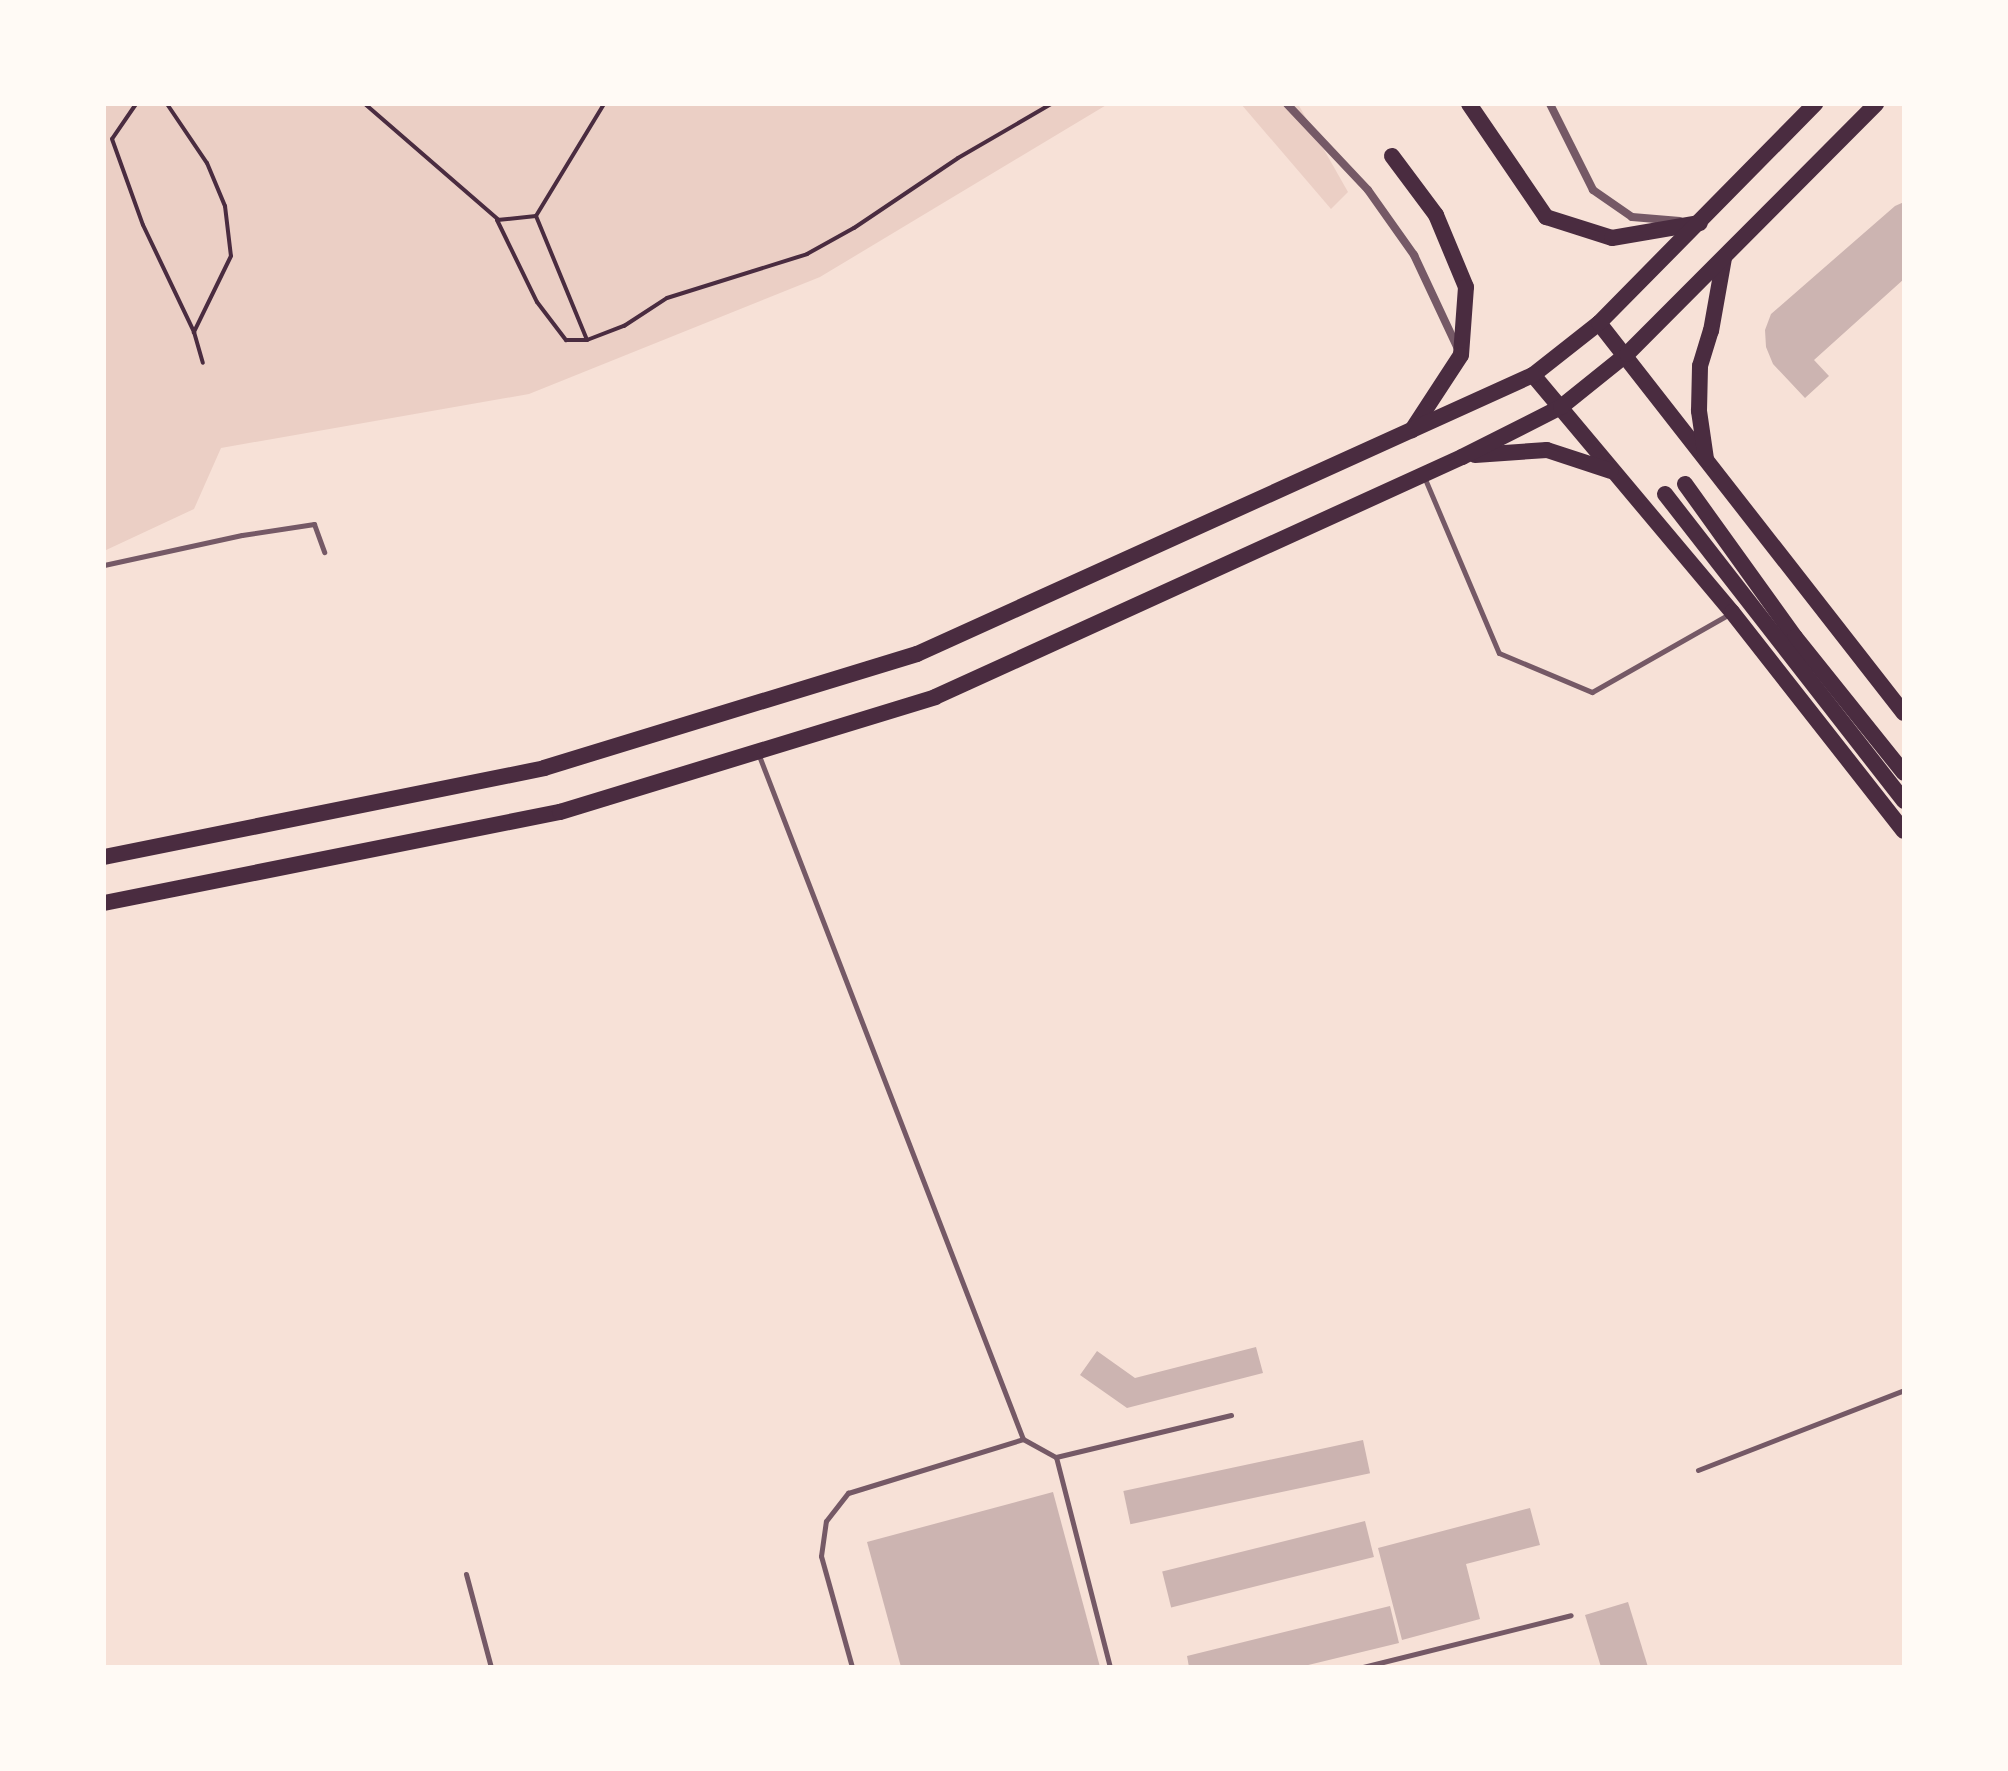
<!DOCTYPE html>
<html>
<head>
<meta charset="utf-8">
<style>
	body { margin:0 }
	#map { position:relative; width:2008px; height:1771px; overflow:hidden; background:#f7e1d7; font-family:Merriweather,serif }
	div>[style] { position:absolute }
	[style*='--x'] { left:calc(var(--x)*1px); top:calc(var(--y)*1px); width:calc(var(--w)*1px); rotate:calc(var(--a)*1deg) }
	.green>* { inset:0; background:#ebcfc5 }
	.building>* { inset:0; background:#ccb4b1; transform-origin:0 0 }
	.path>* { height:4px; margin:-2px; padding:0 2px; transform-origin:2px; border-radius:2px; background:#4a2c40 }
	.service>* { height:5px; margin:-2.5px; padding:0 2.5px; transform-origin:2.5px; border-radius:2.5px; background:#755966 }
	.minor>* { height:8px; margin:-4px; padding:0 4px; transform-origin:4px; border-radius:4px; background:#755966 }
	.primary>* { height:16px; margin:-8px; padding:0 8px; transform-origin:8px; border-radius:8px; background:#4a2c40 }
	span { translate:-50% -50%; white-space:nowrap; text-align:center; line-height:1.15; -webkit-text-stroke:6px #fffaf5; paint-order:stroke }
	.frame { position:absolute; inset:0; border:106px solid #fffaf5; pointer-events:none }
</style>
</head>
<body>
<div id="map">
	<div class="green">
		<div style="clip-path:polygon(104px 104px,1108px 104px,820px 277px,529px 394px,221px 448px,194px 509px,104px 551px)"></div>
		<div style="clip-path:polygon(1241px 104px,1298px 104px,1348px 192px,1331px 209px)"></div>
	</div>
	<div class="building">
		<div style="clip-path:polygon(1904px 202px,1904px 279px,1814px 360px,1829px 376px,1805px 398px,1773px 364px,1766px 347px,1765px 330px,1771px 314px,1895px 206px)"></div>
		<div style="clip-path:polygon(1256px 1347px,1263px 1373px,1127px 1408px,1080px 1375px,1097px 1351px,1135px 1378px)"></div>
		<div style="left:1363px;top:1440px;width:34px;height:245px;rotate:78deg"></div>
		<div style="clip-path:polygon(1053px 1492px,1100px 1667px,901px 1667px,867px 1542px)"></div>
		<div style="clip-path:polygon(1530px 1508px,1540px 1545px,1466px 1564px,1480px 1619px,1402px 1640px,1378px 1548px)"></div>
		<div style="left:1365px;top:1521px;width:37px;height:209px;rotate:76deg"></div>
		<div style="clip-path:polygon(1628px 1602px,1648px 1667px,1601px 1667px,1585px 1615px)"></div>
		<div style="clip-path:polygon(1390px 1606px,1399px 1643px,1300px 1667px,1189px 1667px,1187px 1656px)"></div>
	</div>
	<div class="path">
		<div style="--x:136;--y:104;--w:42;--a:124.4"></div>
		<div style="--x:112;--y:139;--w:91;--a:70.2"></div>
		<div style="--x:143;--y:225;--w:119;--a:64.5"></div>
		<div style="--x:194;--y:332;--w:32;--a:74"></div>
		<div style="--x:167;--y:104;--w:71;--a:55.9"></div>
		<div style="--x:207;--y:163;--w:47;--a:67.3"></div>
		<div style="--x:225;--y:206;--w:50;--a:83.2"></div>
		<div style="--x:231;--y:256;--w:85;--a:116"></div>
		<div style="--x:365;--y:104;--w:177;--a:40.9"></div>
		<div style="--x:604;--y:104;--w:131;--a:121.3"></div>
		<div style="--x:536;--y:216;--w:39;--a:174"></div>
		<div style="--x:497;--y:220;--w:91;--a:64"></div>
		<div style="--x:537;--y:302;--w:48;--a:52.7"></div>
		<div style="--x:566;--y:340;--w:21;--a:0"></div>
		<div style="--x:587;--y:340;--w:40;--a:-21"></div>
		<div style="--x:624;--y:326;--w:51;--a:-33.1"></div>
		<div style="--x:667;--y:298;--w:147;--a:-17.4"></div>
		<div style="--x:807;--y:254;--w:54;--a:-29"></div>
		<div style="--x:854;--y:228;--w:125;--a:-33.9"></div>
		<div style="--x:958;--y:158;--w:108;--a:-30.1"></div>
		<div style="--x:536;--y:216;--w:134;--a:67.6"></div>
	</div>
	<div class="service">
		<div style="--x:1425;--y:479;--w:189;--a:67"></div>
		<div style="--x:1499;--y:653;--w:101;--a:22.8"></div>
		<div style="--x:1592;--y:692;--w:160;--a:-29.6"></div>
		<div style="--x:104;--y:565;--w:141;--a:-12.3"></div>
		<div style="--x:242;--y:535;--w:73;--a:-8.7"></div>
		<div style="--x:314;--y:524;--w:30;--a:70"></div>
		<div style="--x:758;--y:753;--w:735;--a:68.88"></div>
		<div style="--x:1023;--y:1439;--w:38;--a:29"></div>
		<div style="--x:1056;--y:1457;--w:217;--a:75.6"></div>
		<div style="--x:1056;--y:1457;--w:180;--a:-13.5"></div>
		<div style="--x:1698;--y:1470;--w:221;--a:-21.2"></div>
		<div style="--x:466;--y:1574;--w:96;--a:75"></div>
		<div style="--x:852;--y:1667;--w:115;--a:-105.6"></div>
		<div style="--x:821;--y:1556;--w:35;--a:-82"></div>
		<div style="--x:826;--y:1521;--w:36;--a:-52"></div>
		<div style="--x:848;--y:1493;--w:183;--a:-17.1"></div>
		<div style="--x:1363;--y:1667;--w:214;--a:-14"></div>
	</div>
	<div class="minor">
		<div style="--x:1287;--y:104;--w:118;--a:46.7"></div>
		<div style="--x:1368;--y:190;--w:80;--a:54.7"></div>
		<div style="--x:1414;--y:255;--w:102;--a:64.9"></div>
		<div style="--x:1550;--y:104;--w:96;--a:63.4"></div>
		<div style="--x:1593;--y:190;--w:47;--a:34.7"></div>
		<div style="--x:1632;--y:217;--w:48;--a:4.8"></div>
	</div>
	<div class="primary">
		<div style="--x:1469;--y:104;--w:137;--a:55.7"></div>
		<div style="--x:1546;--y:217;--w:69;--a:17.7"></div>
		<div style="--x:1612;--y:238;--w:89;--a:-9.7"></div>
		<div style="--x:1392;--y:156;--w:74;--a:53.3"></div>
		<div style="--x:1436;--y:215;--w:78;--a:67.4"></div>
		<div style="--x:1466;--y:287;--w:68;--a:94.2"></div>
		<div style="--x:1461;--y:355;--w:90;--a:123.2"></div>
		<div style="--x:1599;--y:323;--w:495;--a:52"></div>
		<div style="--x:1533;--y:375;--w:309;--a:50"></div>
		<div style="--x:1732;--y:612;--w:278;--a:51.9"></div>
		<div style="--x:1475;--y:455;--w:72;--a:-4"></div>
		<div style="--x:1547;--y:450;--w:67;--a:18.2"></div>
		<div style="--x:1706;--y:459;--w:49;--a:-98.3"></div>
		<div style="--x:1699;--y:411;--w:45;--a:-88.7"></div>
		<div style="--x:1700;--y:366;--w:37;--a:-73"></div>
		<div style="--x:1711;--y:331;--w:74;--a:-79.9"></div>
		<div style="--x:1685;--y:484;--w:188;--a:54.3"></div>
		<div style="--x:1795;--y:637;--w:174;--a:51.3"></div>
		<div style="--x:1665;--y:494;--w:389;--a:52.1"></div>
		<div style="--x:104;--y:857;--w:449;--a:-11.4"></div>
		<div style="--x:544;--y:768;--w:390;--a:-17"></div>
		<div style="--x:917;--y:654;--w:676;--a:-24.37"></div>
		<div style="--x:1533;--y:375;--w:84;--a:-38.2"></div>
		<div style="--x:1599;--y:323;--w:308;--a:-45.4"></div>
		<div style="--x:104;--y:903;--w:465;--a:-11.3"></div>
		<div style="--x:560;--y:812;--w:392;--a:-17"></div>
		<div style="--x:935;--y:697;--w:579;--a:-24.48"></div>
		<div style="--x:1462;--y:457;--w:111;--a:-26.8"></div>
		<div style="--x:1561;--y:407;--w:85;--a:-38.8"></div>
		<div style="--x:1627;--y:354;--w:353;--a:-45.1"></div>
	</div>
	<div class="frame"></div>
</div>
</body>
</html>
